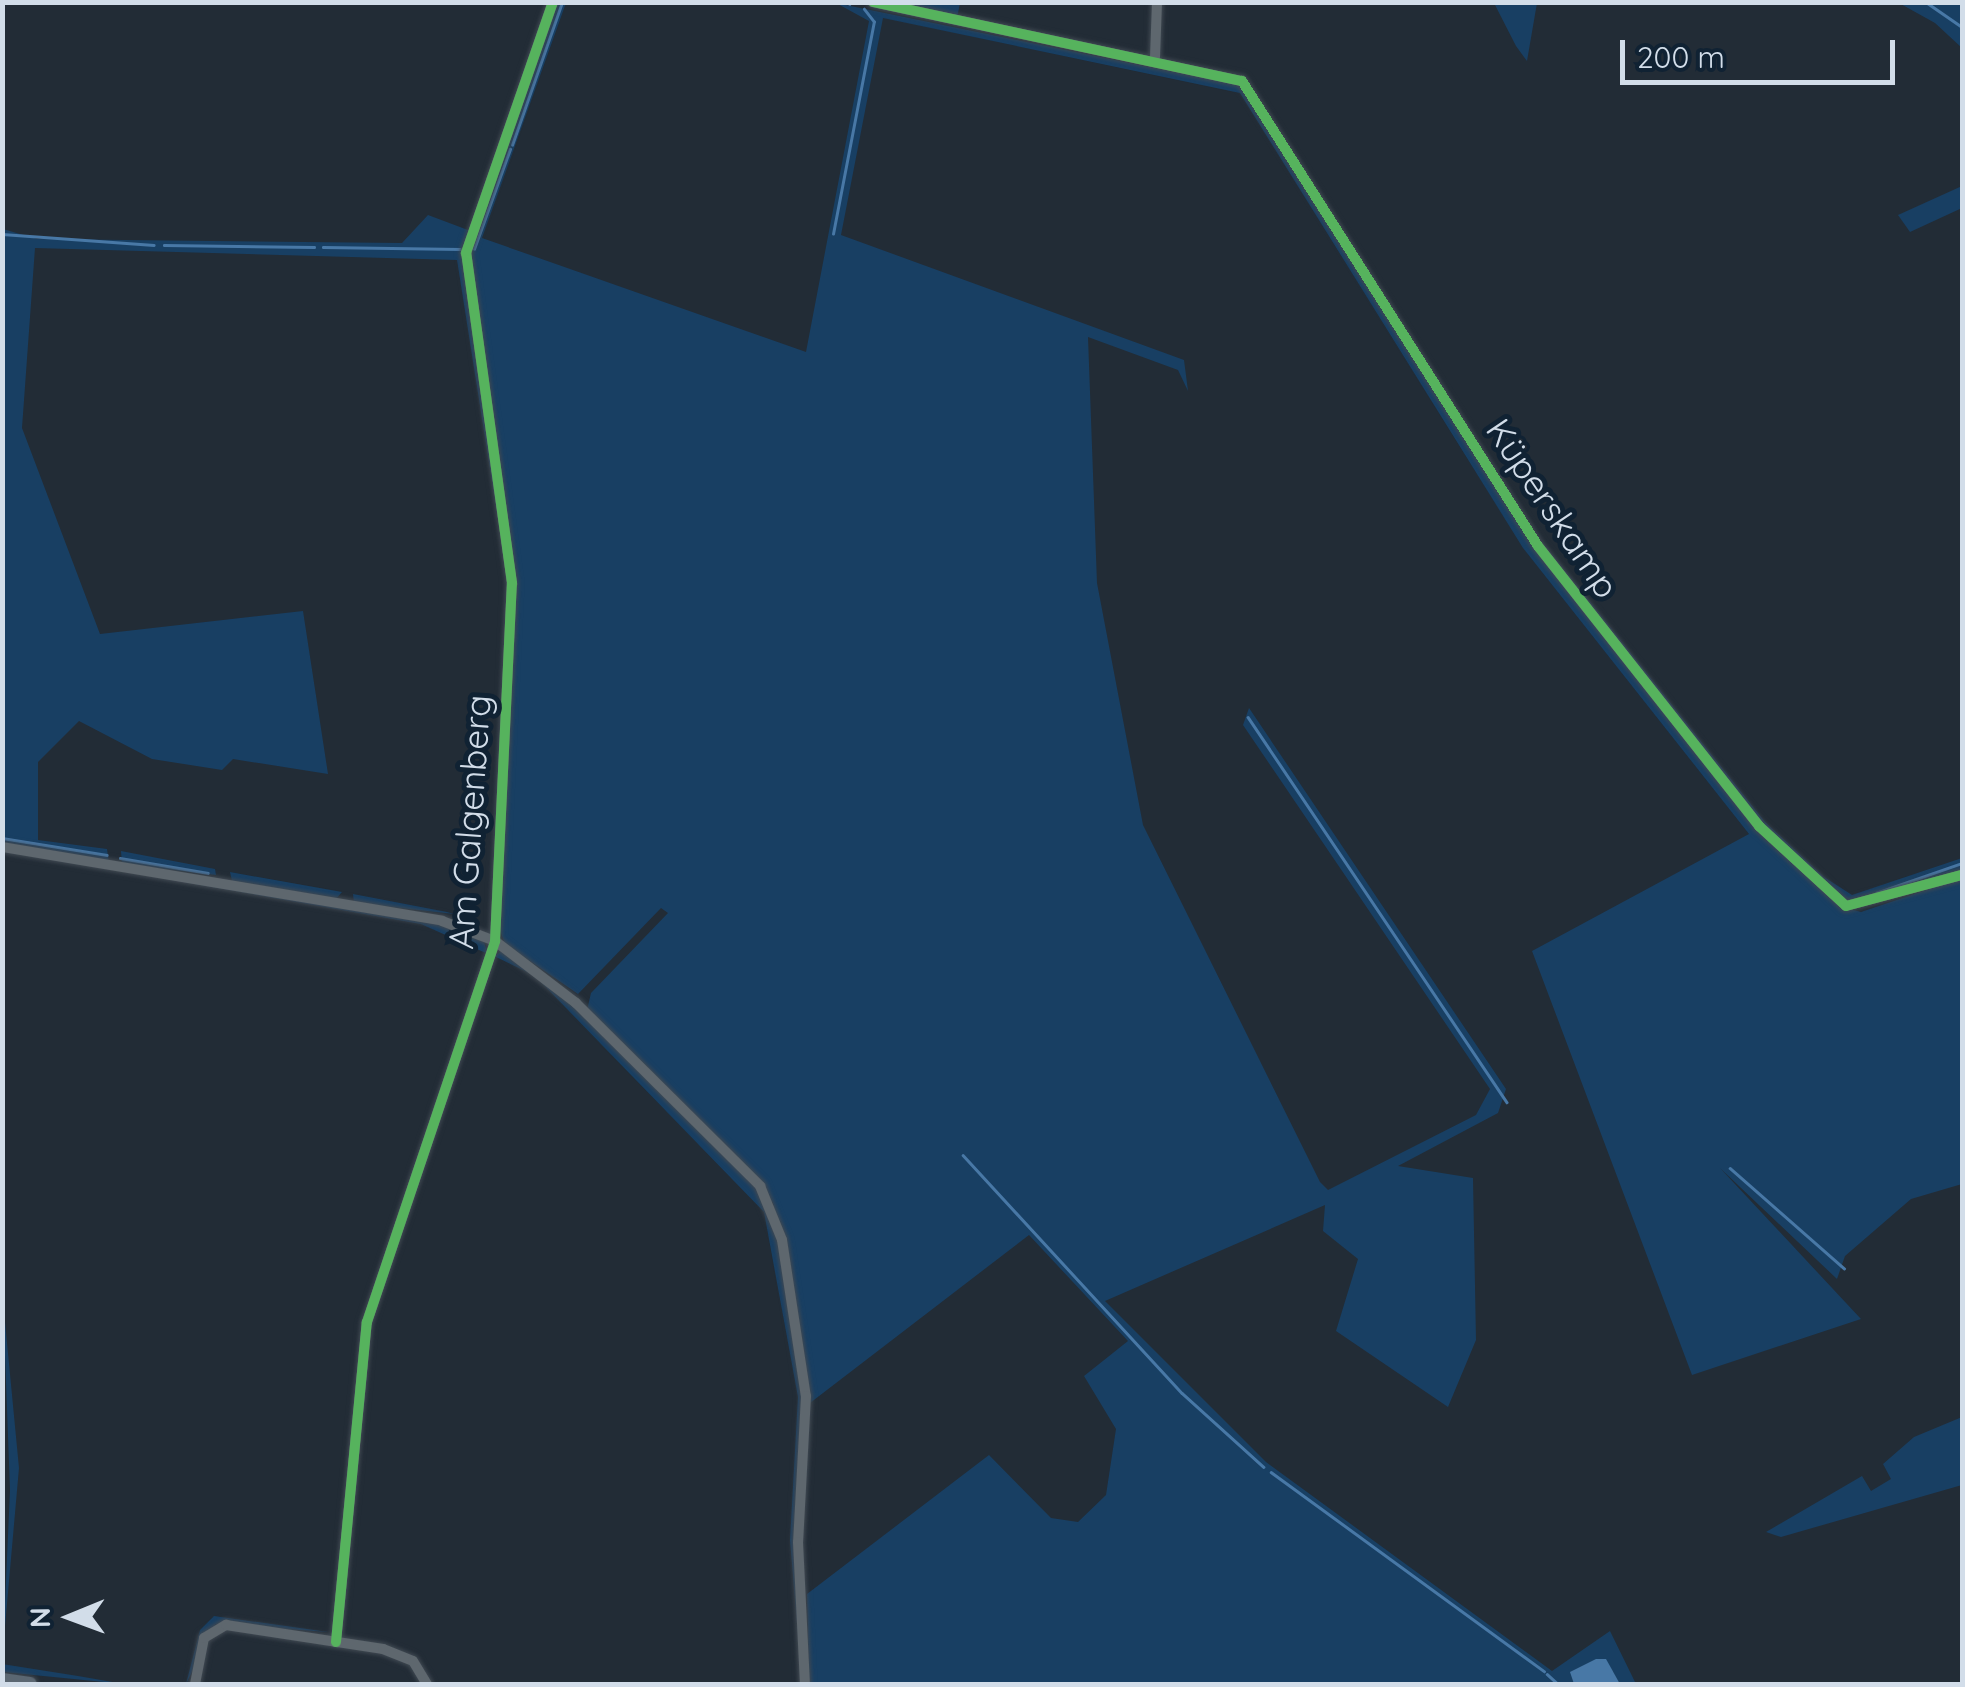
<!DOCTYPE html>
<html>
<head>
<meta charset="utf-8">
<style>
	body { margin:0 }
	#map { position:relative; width:1965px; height:1687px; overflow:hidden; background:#222c36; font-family:Quicksand,sans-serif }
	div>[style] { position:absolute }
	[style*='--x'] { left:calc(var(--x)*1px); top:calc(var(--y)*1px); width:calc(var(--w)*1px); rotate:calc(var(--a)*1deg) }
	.green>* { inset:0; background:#183f63 }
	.water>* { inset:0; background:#4878a6 }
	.stream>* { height:2.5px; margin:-1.25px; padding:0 1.25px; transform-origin:1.25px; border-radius:1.25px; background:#4878a6 }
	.roads { filter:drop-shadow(0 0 2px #404952) drop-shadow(0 0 2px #404952) }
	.street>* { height:10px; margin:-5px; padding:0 5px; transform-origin:5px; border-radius:5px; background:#5e676e }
	.secondary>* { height:14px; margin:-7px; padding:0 7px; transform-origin:7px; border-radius:7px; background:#5b6772 }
	.cycleway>* { height:10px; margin:-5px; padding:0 5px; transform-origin:5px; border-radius:5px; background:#56b35d }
	span { translate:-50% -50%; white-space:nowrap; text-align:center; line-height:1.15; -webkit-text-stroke:10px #102233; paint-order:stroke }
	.street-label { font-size:35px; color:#d2dde9 }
	.frame { position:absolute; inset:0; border:5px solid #d2dde9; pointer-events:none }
	.north { position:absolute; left:20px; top:1567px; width:100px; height:100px; -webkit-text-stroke:8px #102233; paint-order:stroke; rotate:269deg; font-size:28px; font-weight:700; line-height:40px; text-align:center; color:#d2dde9 }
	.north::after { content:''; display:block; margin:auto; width:35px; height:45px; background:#d2dde9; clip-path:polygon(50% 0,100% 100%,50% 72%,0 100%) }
	.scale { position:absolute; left:1620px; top:40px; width:275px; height:45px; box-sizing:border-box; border:5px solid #d2dde9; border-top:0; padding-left:12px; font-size:30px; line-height:35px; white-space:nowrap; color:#d2dde9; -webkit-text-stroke:8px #102233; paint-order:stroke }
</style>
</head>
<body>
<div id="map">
	<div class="green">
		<div style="clip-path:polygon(557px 3px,566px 3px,482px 238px,806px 352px,869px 21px,836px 3px,1242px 86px,1514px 515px,1758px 829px,1846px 908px,1861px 912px,1962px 878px,1962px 1184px,1911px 1199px,1845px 1256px,1837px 1279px,1720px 1168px,1861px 1319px,1692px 1375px,1532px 951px,1749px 834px,1523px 548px,1240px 93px,883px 18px,841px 235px,1184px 360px,1188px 391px,1178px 370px,1088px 337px,1097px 583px,1143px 825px,1320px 1182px,1328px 1190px,1476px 1115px,1490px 1089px,1243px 725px,1249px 708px,1506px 1089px,1498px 1113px,1398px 1166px,1473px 1178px,1476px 1340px,1448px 1407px,1336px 1331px,1358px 1259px,1323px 1231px,1325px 1205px,1105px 1301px,1266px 1462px,1552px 1671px,1610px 1631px,1636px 1684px,1620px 1684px,1605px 1659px,1571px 1673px,1574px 1684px,809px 1684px,807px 1594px,989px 1455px,1051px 1518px,1078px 1522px,1106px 1495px,1116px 1429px,1084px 1376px,1128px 1341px,1029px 1235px,810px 1403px,773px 1203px,587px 1010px,591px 993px,668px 913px,661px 908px,578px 994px,505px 944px,498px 925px,513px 582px,469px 255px)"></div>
		<div style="clip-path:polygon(884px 3px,960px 3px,957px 18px)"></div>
		<div style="clip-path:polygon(1494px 3px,1537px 3px,1527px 61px,1516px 46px)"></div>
		<div style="clip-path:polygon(1899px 3px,1962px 3px,1962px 48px,1935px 23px)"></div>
		<div style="clip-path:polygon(1962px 186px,1962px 208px,1910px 232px,1898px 215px)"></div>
		<div style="clip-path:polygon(428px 215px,468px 230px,464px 265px,508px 583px,457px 260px,35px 248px,22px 428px,100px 634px,303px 611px,328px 774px,233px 759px,222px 770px,152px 759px,79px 721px,38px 762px,38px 840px,107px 849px,109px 863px,3px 844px,3px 229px,37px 239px,402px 243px)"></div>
		<div style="clip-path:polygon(1521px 515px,1765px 822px,1824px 877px,1852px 895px,1962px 858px,1962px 873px,1852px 905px,1780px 845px)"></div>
		<div style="clip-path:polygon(2px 850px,441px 924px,484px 942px,488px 954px,421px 924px)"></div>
		<div style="clip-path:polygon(121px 851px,215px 869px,216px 875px,122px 864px)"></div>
		<div style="clip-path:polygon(230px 872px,342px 892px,335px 900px,232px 881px)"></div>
		<div style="clip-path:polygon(353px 894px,447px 912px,454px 914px,354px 903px)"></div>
		<div style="clip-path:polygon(502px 951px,538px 970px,757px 1187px,780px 1240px,803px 1397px,802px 1684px,790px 1540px,798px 1397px,764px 1212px,535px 976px,494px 956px)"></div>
		<div style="clip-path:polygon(3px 1301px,19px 1468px,3px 1649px,10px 1490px)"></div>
		<div style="clip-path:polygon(1962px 1417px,1962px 1485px,1781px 1537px,1766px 1532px,1862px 1476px,1871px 1491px,1891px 1479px,1883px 1464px,1914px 1437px)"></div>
		<div style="clip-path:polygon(214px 1616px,328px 1632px,216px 1624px,186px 1684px,200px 1630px)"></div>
		<div style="clip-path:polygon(2px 1664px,78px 1676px,124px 1684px,3px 1672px)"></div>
	</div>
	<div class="water">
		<div style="clip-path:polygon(1596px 1659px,1606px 1659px,1620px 1684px,1574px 1684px,1570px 1672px)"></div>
	</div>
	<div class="stream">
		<div style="--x:846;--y:2;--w:4;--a:27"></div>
		<div style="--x:1926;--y:2;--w:44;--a:34.8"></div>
		<div style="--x:512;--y:145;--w:151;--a:-70.7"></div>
		<div style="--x:2;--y:234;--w:152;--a:4.1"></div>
		<div style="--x:833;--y:234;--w:216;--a:-79.1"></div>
		<div style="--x:874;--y:22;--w:16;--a:-128"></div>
		<div style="--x:164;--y:245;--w:150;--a:0.8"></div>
		<div style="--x:323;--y:247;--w:137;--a:0.8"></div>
		<div style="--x:474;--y:249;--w:106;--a:-70.2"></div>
		<div style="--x:1248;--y:717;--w:464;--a:56.1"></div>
		<div style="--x:2;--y:838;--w:106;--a:9.2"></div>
		<div style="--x:120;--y:858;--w:89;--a:9.7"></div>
		<div style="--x:1876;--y:893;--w:91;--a:-19.2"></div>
		<div style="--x:963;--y:1155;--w:323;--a:47.4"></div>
		<div style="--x:1182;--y:1393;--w:110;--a:42.1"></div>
		<div style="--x:1730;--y:1168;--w:152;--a:41.3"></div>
		<div style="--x:1271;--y:1472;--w:338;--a:36.1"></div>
		<div style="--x:1547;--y:1674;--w:15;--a:42"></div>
	</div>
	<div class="roads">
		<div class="street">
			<div style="--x:873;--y:2;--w:377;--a:12.1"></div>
			<div style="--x:1242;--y:81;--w:551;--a:57.52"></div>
			<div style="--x:1538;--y:546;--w:357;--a:51.7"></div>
			<div style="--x:1759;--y:826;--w:118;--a:42.6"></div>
			<div style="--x:1846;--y:906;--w:120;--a:-15"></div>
			<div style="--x:1155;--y:57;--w:55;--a:-87.9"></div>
			<div style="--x:2;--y:847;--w:446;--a:9.5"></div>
			<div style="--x:442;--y:921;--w:57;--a:20.7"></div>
			<div style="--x:495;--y:941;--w:102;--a:37.4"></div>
			<div style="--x:576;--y:1003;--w:260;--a:44.8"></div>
			<div style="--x:760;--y:1186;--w:58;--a:67.8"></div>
			<div style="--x:782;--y:1240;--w:158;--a:81.3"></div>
			<div style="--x:806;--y:1396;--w:146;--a:93.1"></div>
			<div style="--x:798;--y:1542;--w:142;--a:87.2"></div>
			<div style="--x:336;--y:1642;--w:321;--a:-84.5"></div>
			<div style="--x:367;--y:1322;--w:402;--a:-71.4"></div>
			<div style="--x:495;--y:941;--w:358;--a:-87.3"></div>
			<div style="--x:512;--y:583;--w:333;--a:-97.9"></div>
			<div style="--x:466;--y:253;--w:266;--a:-70.9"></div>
			<div style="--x:195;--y:1684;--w:47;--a:-78.9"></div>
			<div style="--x:204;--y:1638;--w:26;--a:-31"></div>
			<div style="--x:226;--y:1625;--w:159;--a:8.7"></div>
			<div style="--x:383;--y:1649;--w:32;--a:22"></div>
			<div style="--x:413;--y:1661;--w:27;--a:59"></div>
		</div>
		<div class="secondary">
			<div style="--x:2;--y:1680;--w:28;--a:8"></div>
		</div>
	</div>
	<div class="cycleway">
		<div style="--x:873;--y:2;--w:377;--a:12.1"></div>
		<div style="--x:1242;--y:81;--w:551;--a:57.52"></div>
		<div style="--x:1538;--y:546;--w:357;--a:51.7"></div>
		<div style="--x:1759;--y:826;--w:118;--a:42.6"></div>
		<div style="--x:1846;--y:906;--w:120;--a:-15"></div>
		<div style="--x:336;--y:1642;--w:321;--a:-84.5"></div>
		<div style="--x:367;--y:1322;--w:402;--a:-71.4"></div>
		<div style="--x:495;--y:941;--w:358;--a:-87.3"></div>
		<div style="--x:512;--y:583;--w:333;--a:-97.9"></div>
		<div style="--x:466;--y:253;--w:266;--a:-70.9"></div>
	</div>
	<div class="street-label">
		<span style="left:1553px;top:508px;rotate:56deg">Küperskamp</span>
		<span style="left:469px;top:822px;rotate:-86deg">Am Galgenberg</span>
	</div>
	<div class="frame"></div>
	<div class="north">N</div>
	<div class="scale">200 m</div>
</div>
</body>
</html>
